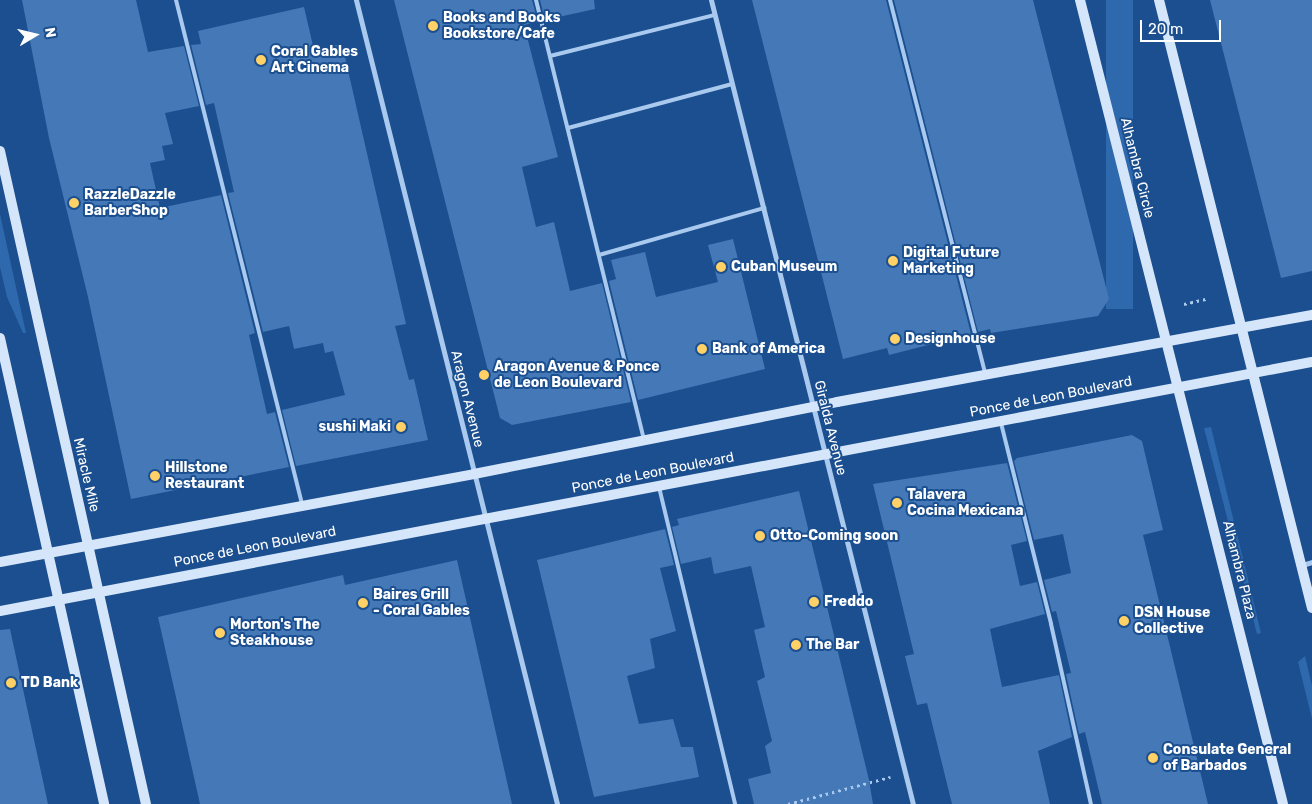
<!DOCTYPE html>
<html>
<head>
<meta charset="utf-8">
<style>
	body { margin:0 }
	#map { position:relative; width:1312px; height:804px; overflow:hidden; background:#1b4f8f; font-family:Rubik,sans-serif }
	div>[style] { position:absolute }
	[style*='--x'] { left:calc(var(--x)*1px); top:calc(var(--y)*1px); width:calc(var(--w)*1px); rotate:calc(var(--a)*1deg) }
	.green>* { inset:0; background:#2e69ad; transform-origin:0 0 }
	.building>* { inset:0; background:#4478b7 }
	.path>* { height:3px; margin-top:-1.5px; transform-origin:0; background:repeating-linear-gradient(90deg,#a9c9ee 0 2.5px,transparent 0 6.5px) }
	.lane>* { height:4px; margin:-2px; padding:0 2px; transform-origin:2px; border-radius:2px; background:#a9c9ee }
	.street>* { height:5px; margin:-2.5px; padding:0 2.5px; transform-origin:2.5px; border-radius:2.5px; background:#a9c9ee }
	.secondary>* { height:10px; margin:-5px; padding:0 5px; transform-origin:5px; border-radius:5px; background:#d6e6fa }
	.dots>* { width:14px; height:14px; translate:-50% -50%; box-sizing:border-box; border:2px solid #1b4f8f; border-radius:50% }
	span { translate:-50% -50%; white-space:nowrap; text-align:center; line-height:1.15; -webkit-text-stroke:4px #1b4f8f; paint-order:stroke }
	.poi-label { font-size:14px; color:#fff; font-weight:700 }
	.left { translate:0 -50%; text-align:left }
	.right { translate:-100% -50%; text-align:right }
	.street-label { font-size:14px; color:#fff }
	.north { position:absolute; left:10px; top:10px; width:50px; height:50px; -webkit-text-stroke:4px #1b4f8f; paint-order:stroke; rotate:81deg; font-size:14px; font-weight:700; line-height:20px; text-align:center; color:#fff }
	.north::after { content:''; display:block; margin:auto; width:18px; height:22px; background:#fff; clip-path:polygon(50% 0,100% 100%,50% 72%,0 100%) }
	.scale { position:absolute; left:1140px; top:20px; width:81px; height:22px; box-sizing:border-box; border:2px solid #fff; border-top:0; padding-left:6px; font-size:15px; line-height:18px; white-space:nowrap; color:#fff; -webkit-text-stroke:4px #1b4f8f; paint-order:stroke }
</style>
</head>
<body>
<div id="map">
	<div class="green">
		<div style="left:1106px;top:0;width:27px;height:309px"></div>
		<div style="clip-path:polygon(0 214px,26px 333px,23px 333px,7px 297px,0 267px)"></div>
		<div style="clip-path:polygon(1211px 427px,1261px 633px,1257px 634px,1204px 428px)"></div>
		<div style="clip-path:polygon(1305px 656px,1312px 686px,1312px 719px,1298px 662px)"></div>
	</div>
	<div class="building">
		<div style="clip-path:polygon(22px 0,136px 0,148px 52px,184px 46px,199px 106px,165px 113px,173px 144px,162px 146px,165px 160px,150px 163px,160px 208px,221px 195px,255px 333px,249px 335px,267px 414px,275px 412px,289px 467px,131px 499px,88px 297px,49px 138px)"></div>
		<div style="clip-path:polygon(394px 0,532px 0,538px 22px,524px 25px,558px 157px,522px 167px,536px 227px,554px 222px,570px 291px,602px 283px,631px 402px,512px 425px,500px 418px)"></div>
		<div style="clip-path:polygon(540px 0,594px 0,595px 9px,545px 20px)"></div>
		<div style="clip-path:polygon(752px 0,886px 0,971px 334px,889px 355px,887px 348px,843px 359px)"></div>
		<div style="clip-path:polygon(894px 0,1033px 0,1109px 299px,1098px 316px,991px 333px,990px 329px,978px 332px)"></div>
		<div style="clip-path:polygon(1210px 0,1312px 0,1312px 271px,1281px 278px)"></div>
		<div style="clip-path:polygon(304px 7px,314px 50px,342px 44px,406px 324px,395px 326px,409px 380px,414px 379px,428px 440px,296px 466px,282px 410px,345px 395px,333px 351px,325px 353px,323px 343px,294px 349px,289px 326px,263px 332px,228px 193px,234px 192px,214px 103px,206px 105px,191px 45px,201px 44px,198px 31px)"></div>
		<div style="clip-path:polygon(733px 239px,765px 369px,638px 400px,609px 281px,616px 279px,611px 260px,645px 252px,656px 297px,718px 282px,708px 245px)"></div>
		<div style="clip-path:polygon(1132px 435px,1142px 441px,1163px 530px,1143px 535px,1208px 804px,1102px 804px,1085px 732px,1079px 734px,1066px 674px,1071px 673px,1056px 611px,1052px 612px,1044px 580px,1071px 573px,1063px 534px,1034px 540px,1014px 461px,1017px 458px)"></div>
		<div style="clip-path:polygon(1007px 463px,1027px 541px,1011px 545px,1020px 586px,1037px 582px,1045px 614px,990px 629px,1002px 687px,1059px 675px,1072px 737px,1038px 751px,1050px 804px,952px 804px,927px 703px,917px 705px,905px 656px,914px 654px,873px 484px)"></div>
		<div style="clip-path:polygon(799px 491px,869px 780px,873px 804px,754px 804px,748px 779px,771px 773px,765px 746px,772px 741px,757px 681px,765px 677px,754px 630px,765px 627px,751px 566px,714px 574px,711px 557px,681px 564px,672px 527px,679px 525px,677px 519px)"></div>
		<div style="clip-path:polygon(665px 529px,674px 565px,660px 568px,676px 631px,650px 639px,655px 668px,627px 676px,639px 724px,673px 719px,681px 747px,693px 747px,699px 777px,594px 797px,537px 560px)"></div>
		<div style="clip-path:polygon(457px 560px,512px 804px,200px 804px,158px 617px,343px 575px,345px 585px)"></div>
		<div style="clip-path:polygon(10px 629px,26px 703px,48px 804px,0 804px,0 630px)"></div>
	</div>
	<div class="path">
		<div style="--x:1184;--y:304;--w:23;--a:-13"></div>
		<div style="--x:788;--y:804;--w:106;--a:-14.8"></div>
	</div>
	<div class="lane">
		<div style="--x:176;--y:0;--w:520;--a:75.96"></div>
		<div style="--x:536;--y:0;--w:453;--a:76.2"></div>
		<div style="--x:890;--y:0;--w:385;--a:75.7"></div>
		<div style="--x:550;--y:56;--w:170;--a:-14"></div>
		<div style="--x:568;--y:128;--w:170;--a:-15"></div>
		<div style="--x:599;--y:255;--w:172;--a:-15.9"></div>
		<div style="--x:1001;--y:423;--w:207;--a:76"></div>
		<div style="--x:1051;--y:624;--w:184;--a:77.5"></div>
		<div style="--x:659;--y:487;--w:326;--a:76.5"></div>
	</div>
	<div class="street">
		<div style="--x:356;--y:0;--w:829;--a:75.96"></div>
		<div style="--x:711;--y:0;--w:829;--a:75.9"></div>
		<div style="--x:1302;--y:565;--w:10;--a:-17"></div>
	</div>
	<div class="secondary">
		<div style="--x:1080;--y:0;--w:829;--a:75.83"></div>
		<div style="--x:1159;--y:0;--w:627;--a:75.88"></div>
		<div style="--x:0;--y:151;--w:669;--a:77.4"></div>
		<div style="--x:0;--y:338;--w:477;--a:77.4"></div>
		<div style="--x:0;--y:562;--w:482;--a:-10.5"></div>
		<div style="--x:474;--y:474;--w:370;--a:-11.2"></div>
		<div style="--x:837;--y:402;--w:483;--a:-10.4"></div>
		<div style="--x:0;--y:611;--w:1335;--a:-10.75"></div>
	</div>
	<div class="dots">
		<div style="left:433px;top:26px;background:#ffd166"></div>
		<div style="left:261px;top:60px;background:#ffd166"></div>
		<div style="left:74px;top:203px;background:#ffd166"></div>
		<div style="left:893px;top:261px;background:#ffd166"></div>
		<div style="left:721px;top:267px;background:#ffd166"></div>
		<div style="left:895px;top:339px;background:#ffd166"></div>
		<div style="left:702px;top:349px;background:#ffd166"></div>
		<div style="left:484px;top:375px;background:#ffd166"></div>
		<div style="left:401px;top:427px;background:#ffd166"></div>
		<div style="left:155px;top:476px;background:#ffd166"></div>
		<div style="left:897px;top:503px;background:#ffd166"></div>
		<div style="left:760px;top:536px;background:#ffd166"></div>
		<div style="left:814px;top:602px;background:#ffd166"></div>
		<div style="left:363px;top:603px;background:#ffd166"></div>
		<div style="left:1124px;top:621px;background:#ffd166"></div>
		<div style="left:220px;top:633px;background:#ffd166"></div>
		<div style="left:796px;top:645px;background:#ffd166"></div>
		<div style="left:11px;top:683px;background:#ffd166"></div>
		<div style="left:1153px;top:758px;background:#ffd166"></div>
	</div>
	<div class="poi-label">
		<span class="left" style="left:443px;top:26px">Books and Books<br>Bookstore/Cafe</span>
		<span class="left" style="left:271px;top:60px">Coral Gables<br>Art Cinema</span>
		<span class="left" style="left:84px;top:203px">RazzleDazzle<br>BarberShop</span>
		<span class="left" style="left:903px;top:261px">Digital Future<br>Marketing</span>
		<span class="left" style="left:731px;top:267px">Cuban Museum</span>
		<span class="left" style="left:905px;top:339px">Designhouse</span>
		<span class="left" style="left:712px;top:349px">Bank of America</span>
		<span class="left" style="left:494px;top:375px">Aragon Avenue &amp; Ponce<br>de Leon Boulevard</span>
		<span class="right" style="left:391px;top:427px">sushi Maki</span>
		<span class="left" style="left:165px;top:476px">Hillstone<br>Restaurant</span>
		<span class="left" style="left:907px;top:503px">Talavera<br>Cocina Mexicana</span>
		<span class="left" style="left:770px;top:536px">Otto-Coming soon</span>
		<span class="left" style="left:373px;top:603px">Baires Grill<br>- Coral Gables</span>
		<span class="left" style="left:824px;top:602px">Freddo</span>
		<span class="left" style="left:1134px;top:621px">DSN House<br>Collective</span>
		<span class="left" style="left:230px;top:633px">Morton's The<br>Steakhouse</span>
		<span class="left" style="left:806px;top:645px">The Bar</span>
		<span class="left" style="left:21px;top:683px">TD Bank</span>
		<span class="left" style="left:1163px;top:758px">Consulate General<br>of Barbados</span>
	</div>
	<div class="street-label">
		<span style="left:1137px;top:168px;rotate:76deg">Alhambra Circle</span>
		<span style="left:1051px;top:397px;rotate:-11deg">Ponce de Leon Boulevard</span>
		<span style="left:467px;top:399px;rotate:76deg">Aragon Avenue</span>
		<span style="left:830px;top:428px;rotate:76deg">Giralda Avenue</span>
		<span style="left:653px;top:473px;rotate:-11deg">Ponce de Leon Boulevard</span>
		<span style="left:86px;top:475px;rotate:77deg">Miracle Mile</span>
		<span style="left:255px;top:547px;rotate:-11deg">Ponce de Leon Boulevard</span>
		<span style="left:1239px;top:570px;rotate:76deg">Alhambra Plaza</span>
	</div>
	<div class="north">N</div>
	<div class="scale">20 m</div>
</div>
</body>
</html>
